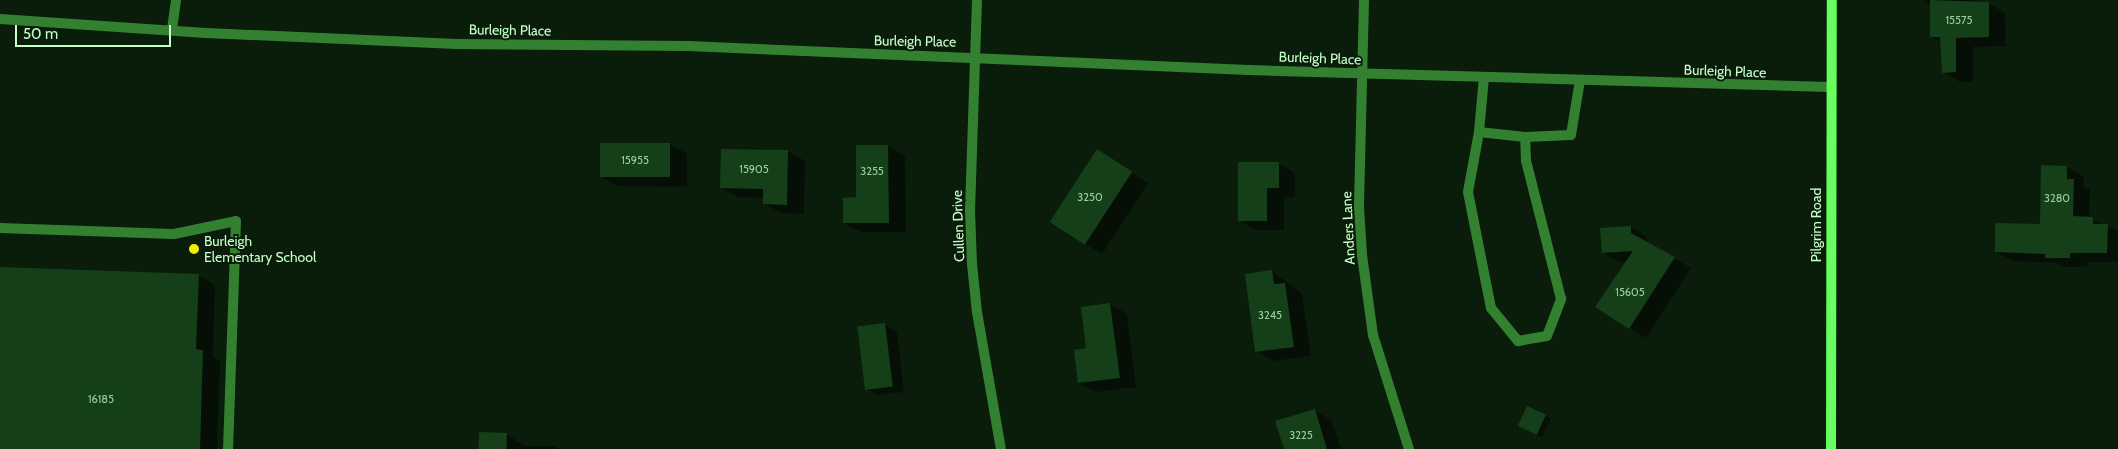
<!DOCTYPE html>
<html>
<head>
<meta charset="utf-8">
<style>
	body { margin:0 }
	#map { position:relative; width:2118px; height:449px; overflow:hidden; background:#0a1d0b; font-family:Cabin,sans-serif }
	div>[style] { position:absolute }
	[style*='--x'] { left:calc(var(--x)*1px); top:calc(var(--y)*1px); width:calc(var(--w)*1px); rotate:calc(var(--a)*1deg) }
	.shadow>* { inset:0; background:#0007; transform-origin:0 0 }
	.building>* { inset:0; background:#143f19; transform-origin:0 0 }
	.service>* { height:10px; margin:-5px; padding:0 5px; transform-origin:5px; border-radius:5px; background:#348031 }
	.minor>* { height:10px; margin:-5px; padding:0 5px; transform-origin:5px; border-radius:5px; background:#348031 }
	.tertiary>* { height:10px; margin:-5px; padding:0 5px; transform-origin:5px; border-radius:5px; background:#348031 }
	.secondary>* { height:10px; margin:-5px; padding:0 5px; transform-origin:5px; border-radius:5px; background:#66ff5d }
	.dots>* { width:14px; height:14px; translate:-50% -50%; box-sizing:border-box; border:2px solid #0a1d0b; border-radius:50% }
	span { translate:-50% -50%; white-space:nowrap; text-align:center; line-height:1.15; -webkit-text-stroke:4px #0a1d0b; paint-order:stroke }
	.number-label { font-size:11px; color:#9acf9c }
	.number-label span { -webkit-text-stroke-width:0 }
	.street-label { font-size:14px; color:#c6ffc8 }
	.poi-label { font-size:14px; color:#c6ffc8 }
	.left { translate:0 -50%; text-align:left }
	.scale { position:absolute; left:15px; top:25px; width:156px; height:22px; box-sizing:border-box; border:2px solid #c6ffc8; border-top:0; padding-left:6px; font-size:15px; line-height:18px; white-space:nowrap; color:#c6ffc8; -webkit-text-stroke:4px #0a1d0b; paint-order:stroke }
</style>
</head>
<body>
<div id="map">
	<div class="shadow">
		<div style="clip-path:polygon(1924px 0,1974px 0,1974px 3px,1988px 3px,2005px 13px,2006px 46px,1973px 47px,1973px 82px,1960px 82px,1943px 72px,1942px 43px,1932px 37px,1931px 6px)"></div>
		<div style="clip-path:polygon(670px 144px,687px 154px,687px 187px,618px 186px,601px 177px)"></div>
		<div style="clip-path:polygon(888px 146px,905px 156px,906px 232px,861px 232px,844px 223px)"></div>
		<div style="clip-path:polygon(722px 150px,788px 151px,805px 161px,804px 214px,781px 213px,764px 203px,765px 198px,738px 197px,721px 187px)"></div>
		<div style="left:1097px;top:150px;width:61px;height:85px;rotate:33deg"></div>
		<div style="clip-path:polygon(1278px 163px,1295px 173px,1295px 197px,1284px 197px,1284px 230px,1256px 230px,1239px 220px)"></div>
		<div style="clip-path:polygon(2067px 167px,2084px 177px,2083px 186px,2090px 190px,2089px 218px,2118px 231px,2118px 262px,2087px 262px,2087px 267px,2063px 267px,2056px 263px,2013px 261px,1996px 252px,2041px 225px)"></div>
		<div style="clip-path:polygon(1631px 227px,1647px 237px,1648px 243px,1691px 268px,1646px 338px,1597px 306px,1627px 262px,1620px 262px,1603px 253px)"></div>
		<div style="clip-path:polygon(0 268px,198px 275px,215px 285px,213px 357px,220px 361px,217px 449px,0 449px)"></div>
		<div style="clip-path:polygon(1272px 271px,1302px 294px,1311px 356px,1273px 361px,1257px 351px)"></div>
		<div style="clip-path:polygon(1110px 304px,1127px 314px,1136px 387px,1096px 392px,1079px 383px,1087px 350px)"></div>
		<div style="clip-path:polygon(885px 325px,897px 332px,904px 392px,877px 395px,866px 388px)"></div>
		<div style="clip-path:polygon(1314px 410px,1331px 420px,1341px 449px,1286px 449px)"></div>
		<div style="clip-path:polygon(1545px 416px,1551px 419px,1542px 437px,1524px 429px)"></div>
		<div style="clip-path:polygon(480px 434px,507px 434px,524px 446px,553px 446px,559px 449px,461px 449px,480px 449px)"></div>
	</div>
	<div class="building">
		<div style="clip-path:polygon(1930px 0,1989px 2px,1989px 37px,1956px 38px,1956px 72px,1942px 73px,1940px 37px,1930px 37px)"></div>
		<div style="left:600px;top:143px;width:70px;height:34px"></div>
		<div style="clip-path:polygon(856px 145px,888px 145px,889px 223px,843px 223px,843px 198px,856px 197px)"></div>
		<div style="clip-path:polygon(721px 149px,788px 150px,787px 205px,763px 204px,763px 189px,720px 188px)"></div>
		<div style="left:1097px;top:149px;width:42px;height:87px;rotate:33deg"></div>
		<div style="clip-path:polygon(1238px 162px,1279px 162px,1279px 188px,1267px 188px,1267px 221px,1238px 221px)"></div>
		<div style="clip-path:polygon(2041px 165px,2067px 166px,2067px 179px,2074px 179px,2073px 216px,2093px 217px,2093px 224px,2108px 224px,2107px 253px,2070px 253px,2070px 258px,2045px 258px,2045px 254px,1995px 252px,1995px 223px,2040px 224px)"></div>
		<div style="clip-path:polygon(1631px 226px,1631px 233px,1675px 257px,1629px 329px,1595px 307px,1633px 251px,1602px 253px,1600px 228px)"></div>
		<div style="clip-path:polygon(0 267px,199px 274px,196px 349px,203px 350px,200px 449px,0 449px)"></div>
		<div style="clip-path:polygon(1272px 270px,1274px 284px,1285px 283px,1294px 347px,1255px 352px,1245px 274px)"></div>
		<div style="clip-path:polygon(1110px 303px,1120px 378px,1078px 383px,1074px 350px,1086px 348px,1081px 307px)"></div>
		<div style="left:885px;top:323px;width:64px;height:28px;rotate:83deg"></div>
		<div style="left:1527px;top:406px;width:21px;height:22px;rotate:25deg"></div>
		<div style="clip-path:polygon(1315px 409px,1327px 449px,1284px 449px,1275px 421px)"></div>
		<div style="left:479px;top:432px;width:28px;height:17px;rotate:2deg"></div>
	</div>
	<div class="service">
		<div style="--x:1484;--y:77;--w:55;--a:95.2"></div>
		<div style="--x:1479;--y:132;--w:61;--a:100.4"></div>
		<div style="--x:1468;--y:192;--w:118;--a:78.8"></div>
		<div style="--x:1491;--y:308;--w:43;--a:50.7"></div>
		<div style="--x:1518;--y:341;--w:29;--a:-10"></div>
		<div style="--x:1547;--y:336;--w:40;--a:-69"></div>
		<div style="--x:1561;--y:299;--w:142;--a:-104.2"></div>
		<div style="--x:1526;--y:161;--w:24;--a:-92"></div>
		<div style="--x:1525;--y:137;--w:46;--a:-2.5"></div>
		<div style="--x:1571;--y:135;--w:56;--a:-80.7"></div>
		<div style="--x:1479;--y:132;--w:46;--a:6.2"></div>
		<div style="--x:0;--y:228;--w:174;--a:2"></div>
		<div style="--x:174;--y:234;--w:63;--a:-11.8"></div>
		<div style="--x:236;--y:221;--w:228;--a:92"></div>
	</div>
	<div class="minor">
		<div style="--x:977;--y:0;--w:210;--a:91.9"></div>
		<div style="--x:970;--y:210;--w:54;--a:87.9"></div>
		<div style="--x:972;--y:264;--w:48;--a:84.1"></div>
		<div style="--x:977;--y:312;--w:139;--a:80.1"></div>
		<div style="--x:1364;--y:0;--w:208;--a:91.4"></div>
		<div style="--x:1359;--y:208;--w:47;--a:86.3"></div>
		<div style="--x:1362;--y:255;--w:81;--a:82.2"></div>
		<div style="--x:1373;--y:335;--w:120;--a:72.5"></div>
		<div style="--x:172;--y:29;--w:29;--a:-82"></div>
	</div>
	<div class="tertiary">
		<div style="--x:0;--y:19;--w:206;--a:3.9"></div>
		<div style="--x:206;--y:33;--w:251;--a:2.5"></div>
		<div style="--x:457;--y:44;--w:231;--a:0.5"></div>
		<div style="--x:688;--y:46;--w:561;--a:2.45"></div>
		<div style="--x:1248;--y:70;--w:582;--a:1.67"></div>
	</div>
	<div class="secondary">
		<div style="--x:1831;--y:449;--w:449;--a:-89.9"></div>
	</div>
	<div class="dots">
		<div style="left:194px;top:249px;background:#edf100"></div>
	</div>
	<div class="number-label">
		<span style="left:1959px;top:20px">15575</span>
		<span style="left:635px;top:160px">15955</span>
		<span style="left:754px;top:169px">15905</span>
		<span style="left:872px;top:171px">3255</span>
		<span style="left:1090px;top:197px">3250</span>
		<span style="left:2057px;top:198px">3280</span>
		<span style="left:1630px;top:292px">15605</span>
		<span style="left:1270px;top:315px">3245</span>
		<span style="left:101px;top:399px">16185</span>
		<span style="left:1301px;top:435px">3225</span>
	</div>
	<div class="street-label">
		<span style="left:510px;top:30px;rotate:1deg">Burleigh Place</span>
		<span style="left:915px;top:41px;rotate:1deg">Burleigh Place</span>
		<span style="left:1320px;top:58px;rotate:2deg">Burleigh Place</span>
		<span style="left:1725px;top:71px;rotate:2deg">Burleigh Place</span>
		<span style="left:1816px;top:225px;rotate:-90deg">Pilgrim Road</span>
		<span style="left:958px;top:226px;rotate:-92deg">Cullen Drive</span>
		<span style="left:1348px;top:228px;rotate:-93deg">Anders Lane</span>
	</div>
	<div class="poi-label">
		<span class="left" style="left:204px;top:249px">Burleigh<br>Elementary School</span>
	</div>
	<div class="scale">50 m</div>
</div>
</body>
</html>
